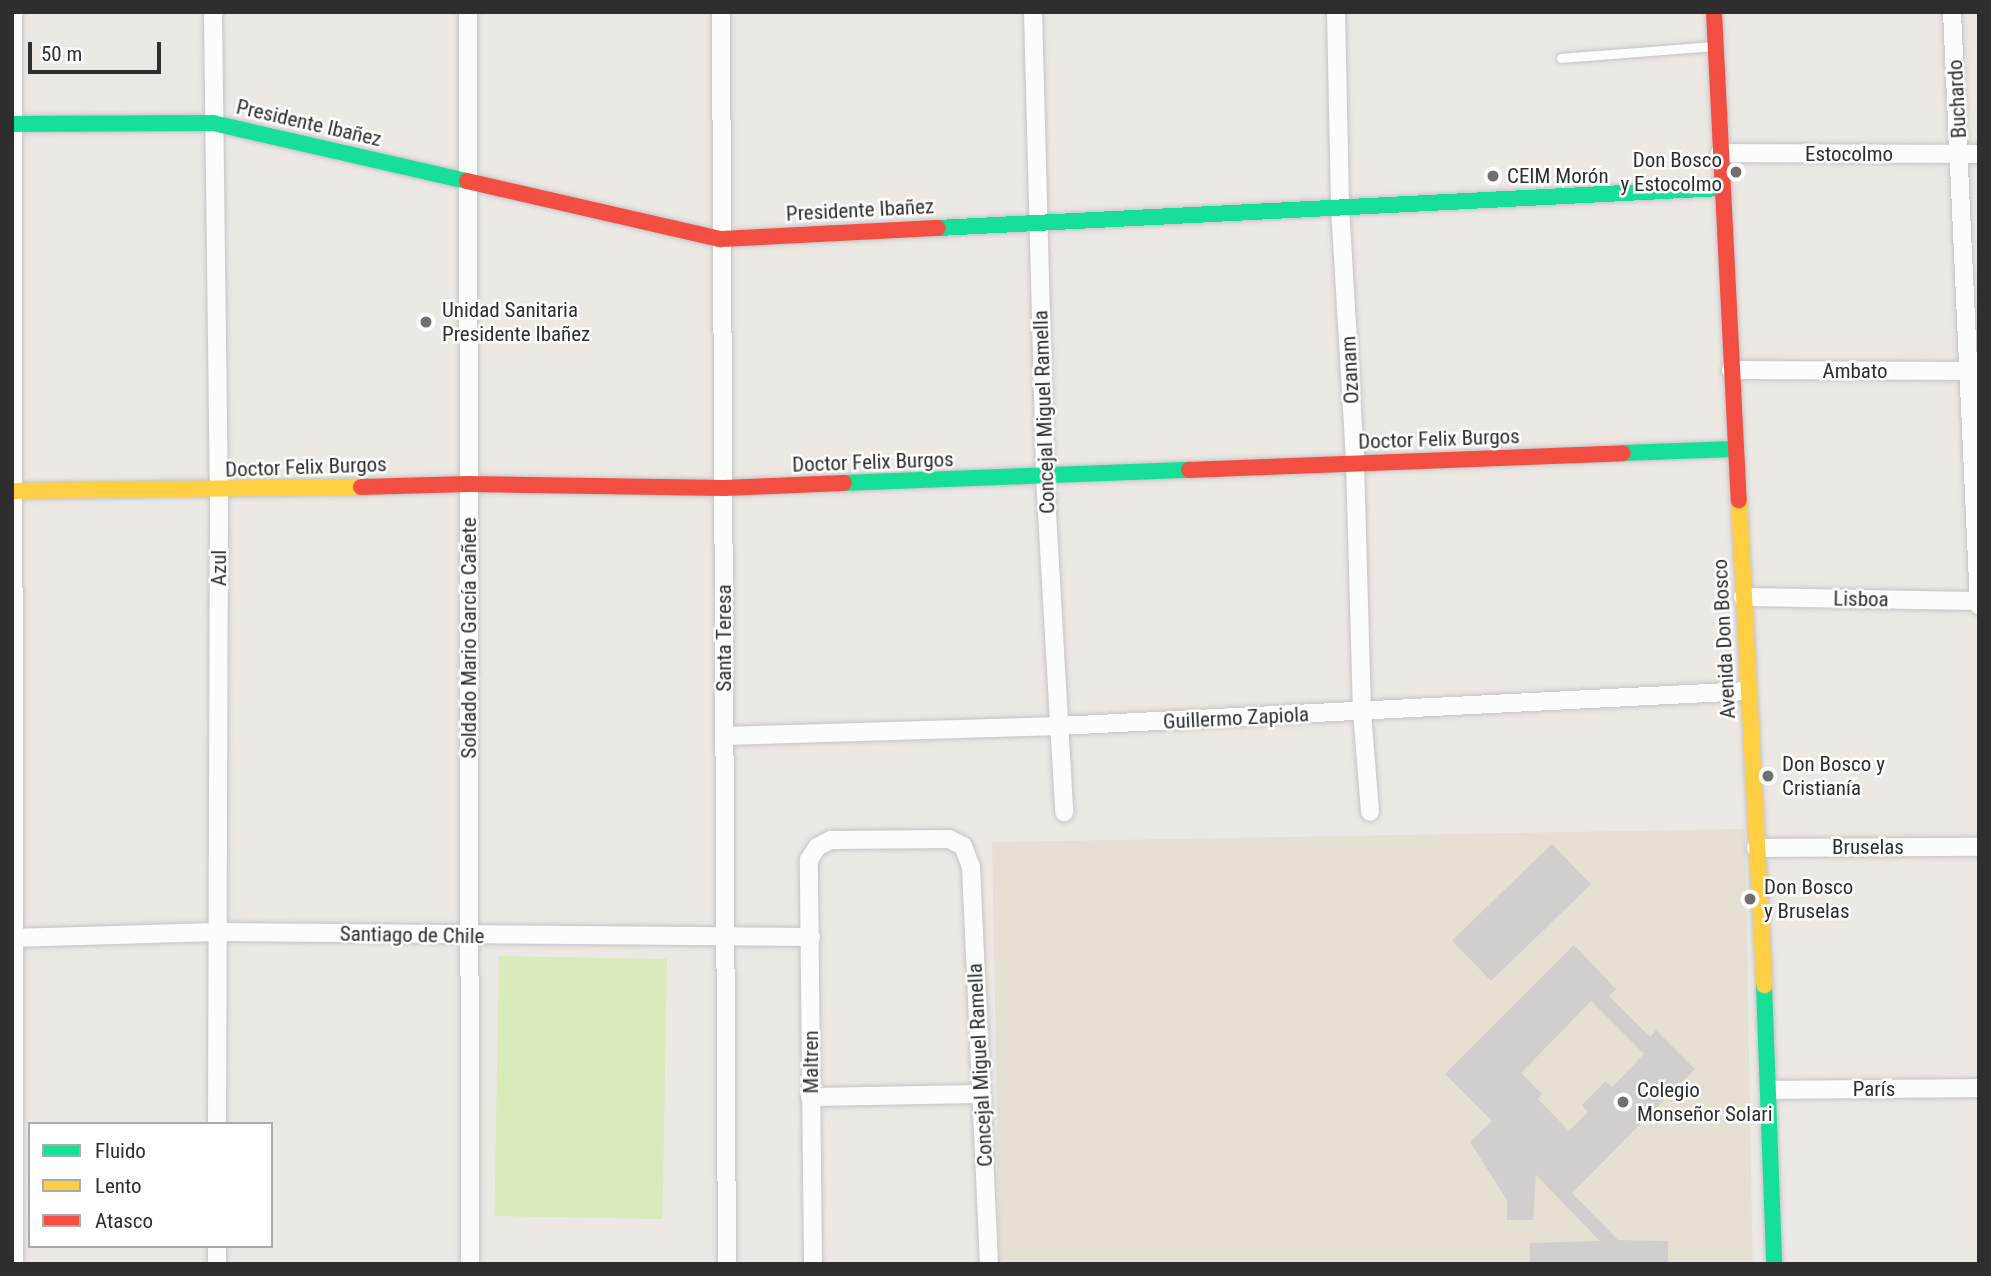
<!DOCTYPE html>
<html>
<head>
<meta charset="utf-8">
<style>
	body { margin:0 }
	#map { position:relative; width:1991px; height:1276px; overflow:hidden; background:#ece8e4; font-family:"Roboto Condensed",sans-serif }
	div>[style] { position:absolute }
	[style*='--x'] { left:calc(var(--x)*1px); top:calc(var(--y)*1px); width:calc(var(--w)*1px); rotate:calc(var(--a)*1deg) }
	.education>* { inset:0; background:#e6e0d3; transform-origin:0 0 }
	.pitch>* { inset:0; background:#d9eabb; transform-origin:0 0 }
	.building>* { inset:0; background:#d1cecb; transform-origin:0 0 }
	.roads { filter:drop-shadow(0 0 2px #c5c4c5) drop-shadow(0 0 2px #c5c4c5) }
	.lane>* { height:9px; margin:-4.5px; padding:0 4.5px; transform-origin:4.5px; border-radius:4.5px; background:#fcfcfb }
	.street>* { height:18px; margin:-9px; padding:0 9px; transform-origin:9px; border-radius:9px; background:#fcfcfb }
	.fast>* { height:16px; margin:-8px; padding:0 8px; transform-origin:8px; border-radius:8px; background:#16e098 }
	.slow>* { height:16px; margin:-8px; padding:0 8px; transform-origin:8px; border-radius:8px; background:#ffcf43 }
	.jam>* { height:16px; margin:-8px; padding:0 8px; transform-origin:8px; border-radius:8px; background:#f24e42 }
	.dots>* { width:19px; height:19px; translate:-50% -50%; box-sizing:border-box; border:4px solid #fff; border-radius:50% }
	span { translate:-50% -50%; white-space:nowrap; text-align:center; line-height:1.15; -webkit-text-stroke:5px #fff; paint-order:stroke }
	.street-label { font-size:21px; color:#2e2e2e }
	.poi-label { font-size:21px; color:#2e2e2e }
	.right { translate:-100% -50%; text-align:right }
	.left { translate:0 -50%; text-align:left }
	.frame { position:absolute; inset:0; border:14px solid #2e2e2e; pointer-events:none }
	.legend { position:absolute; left:28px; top:1122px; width:245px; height:126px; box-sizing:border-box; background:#fff; border:2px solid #ababab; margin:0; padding:9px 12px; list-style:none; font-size:21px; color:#2e2e2e }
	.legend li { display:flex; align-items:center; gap:14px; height:35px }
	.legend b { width:35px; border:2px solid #ababab }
	.scale { position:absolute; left:28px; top:42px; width:133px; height:32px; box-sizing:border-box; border:4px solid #2e2e2e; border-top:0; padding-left:9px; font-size:21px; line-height:24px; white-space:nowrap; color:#2e2e2e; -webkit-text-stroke:5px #fff; paint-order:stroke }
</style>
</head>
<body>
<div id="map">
	<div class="education">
		<div style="left:1745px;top:829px;width:435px;height:753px;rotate:89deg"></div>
	</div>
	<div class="pitch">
		<div style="left:499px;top:956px;width:168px;height:260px;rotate:1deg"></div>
	</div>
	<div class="building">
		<div style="left:1552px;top:844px;width:56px;height:139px;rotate:46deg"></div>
		<div style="clip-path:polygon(evenodd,1574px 945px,1616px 989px,1609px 996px,1650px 1037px,1656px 1030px,1695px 1069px,1572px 1193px,1618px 1240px,1668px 1241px,1668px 1264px,1530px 1264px,1530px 1243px,1600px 1241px,1536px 1175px,1533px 1220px,1507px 1220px,1507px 1200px,1470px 1142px,1492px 1121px,1445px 1074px,1574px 945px,1591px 1001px,1644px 1054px,1612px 1087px,1606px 1081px,1582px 1105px,1588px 1112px,1569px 1131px,1538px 1099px,1542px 1094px,1521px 1073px,1591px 1001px)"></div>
	</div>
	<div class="roads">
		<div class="lane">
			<div style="--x:1561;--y:58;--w:153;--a:-4.5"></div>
		</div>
		<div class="street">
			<div style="--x:13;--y:12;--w:1252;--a:89.95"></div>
			<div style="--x:213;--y:12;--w:479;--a:89.3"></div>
			<div style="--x:219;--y:491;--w:633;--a:90.18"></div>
			<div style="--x:468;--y:12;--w:1252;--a:89.91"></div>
			<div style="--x:721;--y:12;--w:1252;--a:89.73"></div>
			<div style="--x:1033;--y:12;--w:466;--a:88.5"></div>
			<div style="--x:1045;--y:478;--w:335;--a:86.7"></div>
			<div style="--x:1336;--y:12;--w:195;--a:88.8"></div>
			<div style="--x:1340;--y:207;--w:255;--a:86.6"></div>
			<div style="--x:1355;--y:462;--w:250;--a:88.4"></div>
			<div style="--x:1362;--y:712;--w:100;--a:85.4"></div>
			<div style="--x:1952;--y:12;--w:594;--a:87.39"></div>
			<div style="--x:1720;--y:153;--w:259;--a:0.2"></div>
			<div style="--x:1731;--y:370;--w:248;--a:0.2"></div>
			<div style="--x:1743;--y:597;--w:236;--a:1"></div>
			<div style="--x:725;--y:736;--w:334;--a:-1.7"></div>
			<div style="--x:1059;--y:726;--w:689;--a:-2.91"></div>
			<div style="--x:1756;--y:848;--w:223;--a:-0.3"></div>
			<div style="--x:12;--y:938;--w:205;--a:-1.7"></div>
			<div style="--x:217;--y:932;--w:594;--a:0.48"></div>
			<div style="--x:1769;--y:1090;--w:210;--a:-0.5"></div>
			<div style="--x:810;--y:1097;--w:171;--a:-1"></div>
			<div style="--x:217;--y:1264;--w:18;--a:-90"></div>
			<div style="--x:813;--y:1264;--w:404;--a:-90.6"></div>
			<div style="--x:809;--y:860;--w:15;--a:-58"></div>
			<div style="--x:817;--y:847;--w:16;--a:-27"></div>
			<div style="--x:831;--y:840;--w:118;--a:-0.5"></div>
			<div style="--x:949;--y:839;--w:16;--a:27"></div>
			<div style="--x:963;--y:846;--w:22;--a:69"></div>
			<div style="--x:971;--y:867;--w:397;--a:87.4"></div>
		</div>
		<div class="fast">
			<div style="--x:12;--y:124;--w:201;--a:-0.3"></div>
			<div style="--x:213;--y:123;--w:261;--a:12.9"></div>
			<div style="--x:938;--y:228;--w:785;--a:-2.92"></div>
			<div style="--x:1623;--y:453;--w:111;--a:-2.1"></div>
			<div style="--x:844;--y:483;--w:345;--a:-2.2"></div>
			<div style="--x:1764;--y:985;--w:279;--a:87.9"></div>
		</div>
		<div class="slow">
			<div style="--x:12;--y:491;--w:349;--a:-0.7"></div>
			<div style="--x:1739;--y:500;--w:486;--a:87"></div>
		</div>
		<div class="jam">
			<div style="--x:1714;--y:12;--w:489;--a:87.1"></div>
			<div style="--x:467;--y:181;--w:260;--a:12.9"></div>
			<div style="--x:720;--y:239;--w:218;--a:-2.9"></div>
			<div style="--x:1189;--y:470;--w:434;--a:-2.2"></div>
			<div style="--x:361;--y:487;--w:108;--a:-1.6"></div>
			<div style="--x:469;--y:484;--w:255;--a:0.9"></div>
			<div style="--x:724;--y:488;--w:120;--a:-2.4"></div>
		</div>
	</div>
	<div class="dots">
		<div style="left:1736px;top:172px;background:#706f6e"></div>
		<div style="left:1493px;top:176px;background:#706f6e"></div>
		<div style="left:426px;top:322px;background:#706f6e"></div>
		<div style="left:1768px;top:776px;background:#706f6e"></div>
		<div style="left:1750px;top:899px;background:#706f6e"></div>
		<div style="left:1623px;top:1102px;background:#706f6e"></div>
	</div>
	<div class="street-label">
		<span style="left:1957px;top:99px;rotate:-93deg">Buchardo</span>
		<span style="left:309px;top:123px;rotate:13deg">Presidente Ibañez</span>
		<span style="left:1849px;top:154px">Estocolmo</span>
		<span style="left:860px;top:210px;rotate:-3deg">Presidente Ibañez</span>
		<span style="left:1350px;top:370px;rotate:-93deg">Ozanam</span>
		<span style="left:1855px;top:371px">Ambato</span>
		<span style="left:1044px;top:412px;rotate:-92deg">Concejal Miguel Ramella</span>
		<span style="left:1439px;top:439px;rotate:-2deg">Doctor Felix Burgos</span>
		<span style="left:873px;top:462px;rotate:-2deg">Doctor Felix Burgos</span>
		<span style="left:306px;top:467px;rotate:-2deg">Doctor Felix Burgos</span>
		<span style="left:219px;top:568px;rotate:-90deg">Azul</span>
		<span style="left:1861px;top:599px;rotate:1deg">Lisboa</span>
		<span style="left:469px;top:638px;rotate:-90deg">Soldado Mario García Cañete</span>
		<span style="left:724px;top:638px;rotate:-90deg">Santa Teresa</span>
		<span style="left:1724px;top:639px;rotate:-93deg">Avenida Don Bosco</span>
		<span style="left:1236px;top:718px;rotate:-3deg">Guillermo Zapiola</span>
		<span style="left:1868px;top:847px">Bruselas</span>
		<span style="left:412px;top:935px;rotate:1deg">Santiago de Chile</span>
		<span style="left:811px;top:1062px;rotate:-90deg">Maltren</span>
		<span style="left:980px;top:1065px;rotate:-93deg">Concejal Miguel Ramella</span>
		<span style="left:1874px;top:1089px">París</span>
	</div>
	<div class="poi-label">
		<span class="right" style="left:1722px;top:172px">Don Bosco<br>y Estocolmo</span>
		<span class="left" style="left:1507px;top:176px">CEIM Morón</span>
		<span class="left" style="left:442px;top:322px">Unidad Sanitaria<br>Presidente Ibañez</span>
		<span class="left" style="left:1782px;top:776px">Don Bosco y<br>Cristianía</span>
		<span class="left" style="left:1764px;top:899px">Don Bosco<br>y Bruselas</span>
		<span class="left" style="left:1637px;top:1102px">Colegio<br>Monseñor Solari</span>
	</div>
	<div class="frame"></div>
	<ul class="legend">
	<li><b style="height:9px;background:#16e098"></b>Fluido</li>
	<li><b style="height:9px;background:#ffcf43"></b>Lento</li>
	<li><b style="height:9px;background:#f24e42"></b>Atasco</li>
	</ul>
	<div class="scale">50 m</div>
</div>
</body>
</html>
